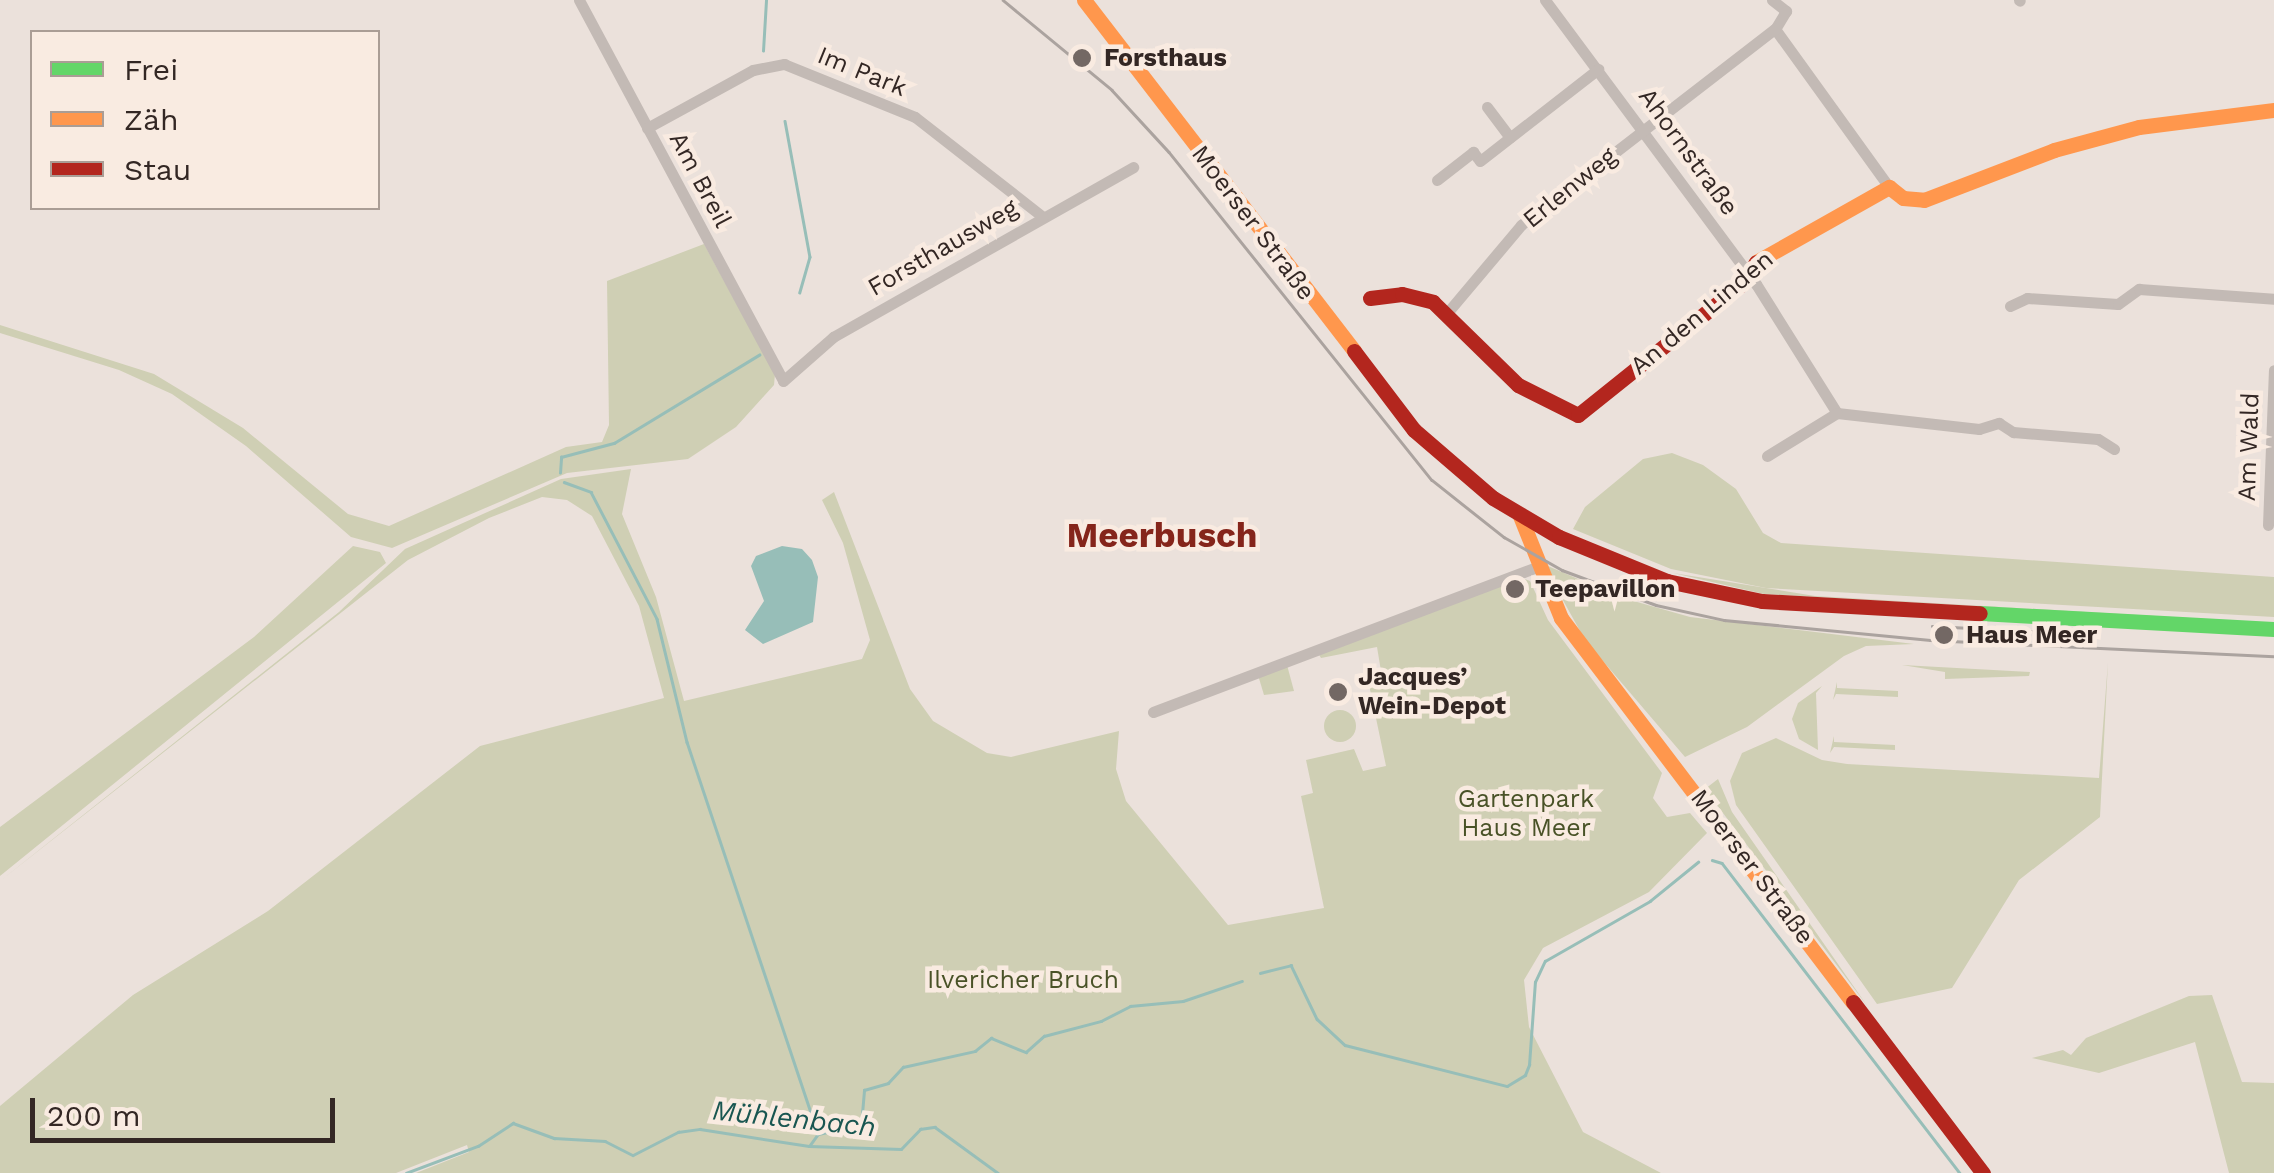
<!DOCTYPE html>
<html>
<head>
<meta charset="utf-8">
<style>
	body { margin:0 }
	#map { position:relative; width:2274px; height:1173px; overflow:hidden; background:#ebe1db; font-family:"Work Sans",sans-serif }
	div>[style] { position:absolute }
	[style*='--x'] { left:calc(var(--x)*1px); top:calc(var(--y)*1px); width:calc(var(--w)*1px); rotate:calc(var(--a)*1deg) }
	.green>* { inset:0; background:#cfcfb4 }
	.round { border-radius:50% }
	.water>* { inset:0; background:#97beb8 }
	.stream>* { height:2.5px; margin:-1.25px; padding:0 1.25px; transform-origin:1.25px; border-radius:1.25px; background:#97beb8 }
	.street>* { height:11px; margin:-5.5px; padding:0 5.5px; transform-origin:5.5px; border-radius:5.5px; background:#c3bab5 }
	.fast>* { height:15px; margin:-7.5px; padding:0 7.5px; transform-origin:7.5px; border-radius:7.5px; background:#63d668 }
	.slow>* { height:15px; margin:-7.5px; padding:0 7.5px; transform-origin:7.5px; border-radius:7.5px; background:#ff974d }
	.jam>* { height:15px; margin:-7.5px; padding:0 7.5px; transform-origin:7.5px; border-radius:7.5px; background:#b3261e }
	.tram>* { height:2.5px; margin:-1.25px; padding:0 1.25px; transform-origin:1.25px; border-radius:1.25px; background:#aba39f }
	.dots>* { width:28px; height:28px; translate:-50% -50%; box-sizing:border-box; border:5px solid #f9ebe1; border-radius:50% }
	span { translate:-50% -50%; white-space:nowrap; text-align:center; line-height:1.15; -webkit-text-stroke:9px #f9ebe1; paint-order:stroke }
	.poi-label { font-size:25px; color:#332724; font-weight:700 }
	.left { translate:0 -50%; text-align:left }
	.street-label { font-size:25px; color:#332724 }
	.park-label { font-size:25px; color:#495227 }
	.water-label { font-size:28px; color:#195651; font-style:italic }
	.district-label { font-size:35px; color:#85251b; font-weight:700 }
	.legend { position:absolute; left:30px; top:30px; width:350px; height:180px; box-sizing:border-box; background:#f9ebe1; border:2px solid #aa9d95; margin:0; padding:12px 18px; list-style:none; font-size:30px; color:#332724 }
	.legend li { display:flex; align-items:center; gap:20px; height:50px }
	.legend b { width:50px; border:2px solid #aa9d95 }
	.scale { position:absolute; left:30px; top:1098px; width:305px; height:45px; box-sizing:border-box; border:5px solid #332724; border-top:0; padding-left:12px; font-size:30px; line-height:35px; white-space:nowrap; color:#332724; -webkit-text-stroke:8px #f9ebe1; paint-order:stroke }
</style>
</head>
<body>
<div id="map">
	<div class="green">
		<div style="clip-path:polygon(704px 244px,775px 374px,774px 385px,736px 427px,688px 459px,567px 473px,392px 548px,351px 537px,246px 446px,172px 394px,119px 370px,0 333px,0 325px,154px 374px,243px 428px,348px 514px,389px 526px,566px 447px,602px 442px,609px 425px,607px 281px)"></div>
		<div style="clip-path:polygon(1672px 453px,1703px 465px,1736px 489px,1763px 533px,1781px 543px,2274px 577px,2274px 617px,1766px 588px,1671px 569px,1573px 529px,1585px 507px,1643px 459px)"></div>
		<div style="clip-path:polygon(631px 469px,622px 514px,656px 597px,684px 701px,862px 659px,870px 640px,843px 543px,822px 500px,834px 492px,910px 689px,933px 721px,987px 753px,1011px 757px,1119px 731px,1116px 769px,1126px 801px,1228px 925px,1324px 908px,1301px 796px,1313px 793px,1306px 760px,1354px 749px,1363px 771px,1386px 766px,1368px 680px,1382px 677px,1377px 647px,1321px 658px,1317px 651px,1519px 577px,1530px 581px,1548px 620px,1662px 773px,1653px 798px,1667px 817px,1690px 813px,1707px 833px,1649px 892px,1543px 948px,1524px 980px,1529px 1027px,1583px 1132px,1661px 1173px,416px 1173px,469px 1152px,467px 1145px,396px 1173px,0 1173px,0 1106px,133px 995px,268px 911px,480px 746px,664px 698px,639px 606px,592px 516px,567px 500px,542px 497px,489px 518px,408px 560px,0 881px,339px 612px,405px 549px,561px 479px)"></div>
		<div style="clip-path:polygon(353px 546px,380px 552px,386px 563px,0 876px,0 827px,254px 637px)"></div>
		<div style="clip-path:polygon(1543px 564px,1623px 598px,1690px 617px,1914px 644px,1866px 646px,1844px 656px,1747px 727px,1685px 757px,1585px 640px)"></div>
		<div style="clip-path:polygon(1673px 573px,1815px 596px,2274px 623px,1764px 594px)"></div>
		<div style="clip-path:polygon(2108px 662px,2100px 817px,2019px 880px,1952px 988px,1877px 1004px,1736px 805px,1730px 781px,1742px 753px,1776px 738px,1822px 760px,1847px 764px,2099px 778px)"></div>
		<div style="clip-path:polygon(1287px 665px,1294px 691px,1264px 695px,1258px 675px)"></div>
		<div style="clip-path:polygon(1902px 665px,2030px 672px,2029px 676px,1945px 679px,1945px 672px)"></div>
		<div style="clip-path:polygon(1837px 682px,1837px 688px,1898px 691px,1898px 697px,1836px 694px,1833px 700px)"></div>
		<div style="clip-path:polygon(1822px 686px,1816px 693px,1818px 750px,1799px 739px,1792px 719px,1798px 703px)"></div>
		<div class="round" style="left:1324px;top:710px;width:32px;height:32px"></div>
		<div style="clip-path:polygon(1834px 736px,1834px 742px,1895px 745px,1895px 750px,1834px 747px,1830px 753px)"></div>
		<div style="clip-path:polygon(1718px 779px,1732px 812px,1868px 1007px,1705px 789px)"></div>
		<div style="clip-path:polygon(2212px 995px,2242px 1082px,2274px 1083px,2274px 1173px,2229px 1173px,2195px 1042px,2099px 1073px,2032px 1058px,2063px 1050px,2071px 1055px,2086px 1038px,2189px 996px)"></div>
	</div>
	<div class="water">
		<div style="clip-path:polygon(782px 546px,802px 549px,812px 560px,818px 577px,813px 622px,763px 644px,745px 630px,764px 601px,751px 566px,756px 556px)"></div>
	</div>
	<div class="stream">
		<div style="--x:763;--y:51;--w:51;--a:-86.6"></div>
		<div style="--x:785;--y:121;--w:138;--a:79.6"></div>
		<div style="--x:810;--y:257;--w:37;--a:106"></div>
		<div style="--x:560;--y:473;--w:16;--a:-86"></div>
		<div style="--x:561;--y:457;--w:55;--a:-14.8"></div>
		<div style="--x:614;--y:443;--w:170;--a:-31.3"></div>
		<div style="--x:564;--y:482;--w:29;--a:20"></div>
		<div style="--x:591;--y:492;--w:143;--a:62.5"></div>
		<div style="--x:657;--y:619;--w:127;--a:76.3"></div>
		<div style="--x:687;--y:742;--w:413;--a:71.5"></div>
		<div style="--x:1712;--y:860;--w:10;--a:17"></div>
		<div style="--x:1722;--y:863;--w:391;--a:52.5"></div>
		<div style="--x:1260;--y:973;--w:32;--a:-14"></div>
		<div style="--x:1291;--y:965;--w:60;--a:64.3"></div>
		<div style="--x:1317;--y:1019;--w:38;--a:43"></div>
		<div style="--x:1345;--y:1045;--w:167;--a:14.2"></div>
		<div style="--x:1507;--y:1086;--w:21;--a:-31"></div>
		<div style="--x:1525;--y:1075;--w:11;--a:-68"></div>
		<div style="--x:1529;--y:1065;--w:83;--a:-85.9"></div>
		<div style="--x:1535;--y:982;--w:23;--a:-65"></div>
		<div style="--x:1545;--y:961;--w:121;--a:-29.7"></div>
		<div style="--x:1650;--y:901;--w:62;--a:-39.1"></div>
		<div style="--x:810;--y:1145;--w:14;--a:-54"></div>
		<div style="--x:818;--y:1134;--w:44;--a:-11.8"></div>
		<div style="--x:861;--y:1125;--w:35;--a:-85"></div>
		<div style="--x:864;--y:1090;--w:25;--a:-16"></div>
		<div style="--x:888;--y:1083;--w:22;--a:-47"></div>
		<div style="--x:903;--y:1067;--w:74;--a:-12.5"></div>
		<div style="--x:975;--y:1051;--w:21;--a:-39"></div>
		<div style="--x:991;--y:1038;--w:38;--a:22"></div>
		<div style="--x:1026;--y:1052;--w:24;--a:-42"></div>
		<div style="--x:1044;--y:1036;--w:59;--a:-14.7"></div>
		<div style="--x:1101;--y:1021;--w:33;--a:-27"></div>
		<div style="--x:1130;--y:1006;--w:53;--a:-5.4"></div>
		<div style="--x:1183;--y:1001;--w:62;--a:-18.7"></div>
		<div style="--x:406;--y:1173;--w:77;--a:-20.6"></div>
		<div style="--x:478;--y:1146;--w:42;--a:-33.3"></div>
		<div style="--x:513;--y:1123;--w:44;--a:20.1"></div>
		<div style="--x:554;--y:1138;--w:51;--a:3.4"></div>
		<div style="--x:605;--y:1141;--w:31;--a:27"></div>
		<div style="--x:633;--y:1155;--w:51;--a:-27.1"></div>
		<div style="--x:678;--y:1132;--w:22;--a:-8"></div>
		<div style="--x:700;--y:1129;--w:110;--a:8.9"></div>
		<div style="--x:809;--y:1146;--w:92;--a:1.9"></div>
		<div style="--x:901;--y:1149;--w:28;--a:-46"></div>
		<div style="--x:920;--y:1129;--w:15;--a:-8"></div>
		<div style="--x:935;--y:1127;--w:78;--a:36.1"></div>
	</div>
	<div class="street">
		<div style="--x:579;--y:0;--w:432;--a:61.8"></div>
		<div style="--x:783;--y:381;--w:67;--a:-41.3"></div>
		<div style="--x:833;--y:337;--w:345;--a:-29.5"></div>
		<div style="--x:1545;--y:0;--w:354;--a:53.4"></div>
		<div style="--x:1756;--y:284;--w:152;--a:57.9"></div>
		<div style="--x:1837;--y:413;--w:143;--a:6.4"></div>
		<div style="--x:1979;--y:429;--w:21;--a:-17"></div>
		<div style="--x:1999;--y:423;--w:17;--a:33"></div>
		<div style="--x:2013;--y:432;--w:85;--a:4.7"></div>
		<div style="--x:2098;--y:439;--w:19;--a:32"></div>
		<div style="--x:1772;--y:0;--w:18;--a:38"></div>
		<div style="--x:1786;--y:11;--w:21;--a:121"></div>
		<div style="--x:1775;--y:29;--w:195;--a:54.2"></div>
		<div style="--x:2019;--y:0;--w:1;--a:45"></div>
		<div style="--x:1487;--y:107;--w:38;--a:53"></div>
		<div style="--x:647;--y:128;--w:121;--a:-28.7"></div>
		<div style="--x:753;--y:70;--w:32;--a:-11"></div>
		<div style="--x:784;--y:64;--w:141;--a:22"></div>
		<div style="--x:915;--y:117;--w:162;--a:38"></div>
		<div style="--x:1437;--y:180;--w:46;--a:-37.9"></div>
		<div style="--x:1473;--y:152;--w:11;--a:52"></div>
		<div style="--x:1480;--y:161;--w:150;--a:-37.9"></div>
		<div style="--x:2010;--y:306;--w:19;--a:-25"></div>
		<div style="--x:2027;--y:298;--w:91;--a:3.8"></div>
		<div style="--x:2118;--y:304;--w:26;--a:-36"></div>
		<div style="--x:2139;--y:289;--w:135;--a:4.2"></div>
		<div style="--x:1447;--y:313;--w:115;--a:-49.9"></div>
		<div style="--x:1521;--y:225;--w:321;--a:-37.7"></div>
		<div style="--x:1767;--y:456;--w:82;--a:-31.6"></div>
		<div style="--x:2268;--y:525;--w:155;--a:-87.8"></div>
		<div style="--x:1153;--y:712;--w:410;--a:-20.7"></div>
	</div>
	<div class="fast">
		<div style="--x:1980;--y:613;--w:294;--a:3.1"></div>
	</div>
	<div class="slow">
		<div style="--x:1084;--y:0;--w:443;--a:52.4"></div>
		<div style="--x:1756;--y:262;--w:153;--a:-29.4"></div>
		<div style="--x:1889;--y:187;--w:18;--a:38"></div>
		<div style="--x:1903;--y:198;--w:21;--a:5"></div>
		<div style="--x:1924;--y:200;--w:139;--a:-21"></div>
		<div style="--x:2054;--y:150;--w:88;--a:-15.1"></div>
		<div style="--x:2139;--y:127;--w:136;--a:-7.2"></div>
		<div style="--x:1520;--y:516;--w:110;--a:68.1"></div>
		<div style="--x:1561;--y:618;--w:482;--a:52.8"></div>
	</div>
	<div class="jam">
		<div style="--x:1370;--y:298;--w:32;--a:-7"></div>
		<div style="--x:1402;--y:294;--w:32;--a:14"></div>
		<div style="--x:1433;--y:302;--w:119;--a:44.3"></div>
		<div style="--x:1518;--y:385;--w:67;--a:26.6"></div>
		<div style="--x:1578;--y:415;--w:213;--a:-38.7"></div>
		<div style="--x:1744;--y:282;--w:23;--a:-59"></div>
		<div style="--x:1354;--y:351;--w:99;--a:52.8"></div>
		<div style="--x:1414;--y:430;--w:104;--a:40.7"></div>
		<div style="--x:1493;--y:498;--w:77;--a:30.6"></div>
		<div style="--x:1559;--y:537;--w:117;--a:22.2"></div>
		<div style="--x:1667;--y:581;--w:97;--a:11.9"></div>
		<div style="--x:1762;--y:601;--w:218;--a:3.2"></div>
		<div style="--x:1853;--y:1002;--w:215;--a:52.8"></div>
	</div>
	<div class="tram">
		<div style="--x:1003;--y:0;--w:141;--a:39.5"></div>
		<div style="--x:1112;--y:90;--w:84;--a:47.4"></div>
		<div style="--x:1169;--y:152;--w:420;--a:51.3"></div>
		<div style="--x:1432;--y:480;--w:92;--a:38.4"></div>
		<div style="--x:1504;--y:537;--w:67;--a:29.6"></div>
		<div style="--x:1562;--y:570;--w:100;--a:20.4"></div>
		<div style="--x:1656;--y:605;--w:70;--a:12.4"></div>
		<div style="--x:1724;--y:620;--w:207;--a:5.5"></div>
		<div style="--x:1930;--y:640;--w:344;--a:2.7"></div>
		<div style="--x:1932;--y:626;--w:115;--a:3"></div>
	</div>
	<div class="dots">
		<div style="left:1082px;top:58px;background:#736864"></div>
		<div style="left:1515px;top:589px;background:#736864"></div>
		<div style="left:1944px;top:635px;background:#736864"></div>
		<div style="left:1338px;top:692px;background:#736864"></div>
	</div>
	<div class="poi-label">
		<span class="left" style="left:1104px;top:58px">Forsthaus</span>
		<span class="left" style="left:1535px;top:589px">Teepavillon</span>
		<span class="left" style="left:1966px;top:635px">Haus Meer</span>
		<span class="left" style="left:1358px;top:692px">Jacques’<br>Wein-Depot</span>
	</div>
	<div class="street-label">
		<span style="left:862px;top:72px;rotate:22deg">Im Park</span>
		<span style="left:1688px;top:152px;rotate:54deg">Ahornstraße</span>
		<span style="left:700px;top:180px;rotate:62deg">Am Breil</span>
		<span style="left:1570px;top:188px;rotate:-39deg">Erlenweg</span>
		<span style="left:1253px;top:223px;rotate:53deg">Moerser Straße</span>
		<span style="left:943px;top:248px;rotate:-30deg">Forsthausweg</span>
		<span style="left:1702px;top:313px;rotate:-40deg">An den Linden</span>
		<span style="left:2249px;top:447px;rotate:-88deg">Am Wald</span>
		<span style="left:1752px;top:867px;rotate:53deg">Moerser Straße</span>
	</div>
	<div class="park-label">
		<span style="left:1526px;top:814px">Gartenpark<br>Haus Meer</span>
		<span style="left:1023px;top:980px">Ilvericher Bruch</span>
	</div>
	<div class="water-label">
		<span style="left:794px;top:1119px;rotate:6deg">Mühlenbach</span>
	</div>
	<div class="district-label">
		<span style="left:1162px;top:535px">Meerbusch</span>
	</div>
	<ul class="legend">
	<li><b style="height:12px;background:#63d668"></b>Frei</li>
	<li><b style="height:12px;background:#ff974d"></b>Zäh</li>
	<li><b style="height:12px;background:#b3261e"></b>Stau</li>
	</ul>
	<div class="scale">200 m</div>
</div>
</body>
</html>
